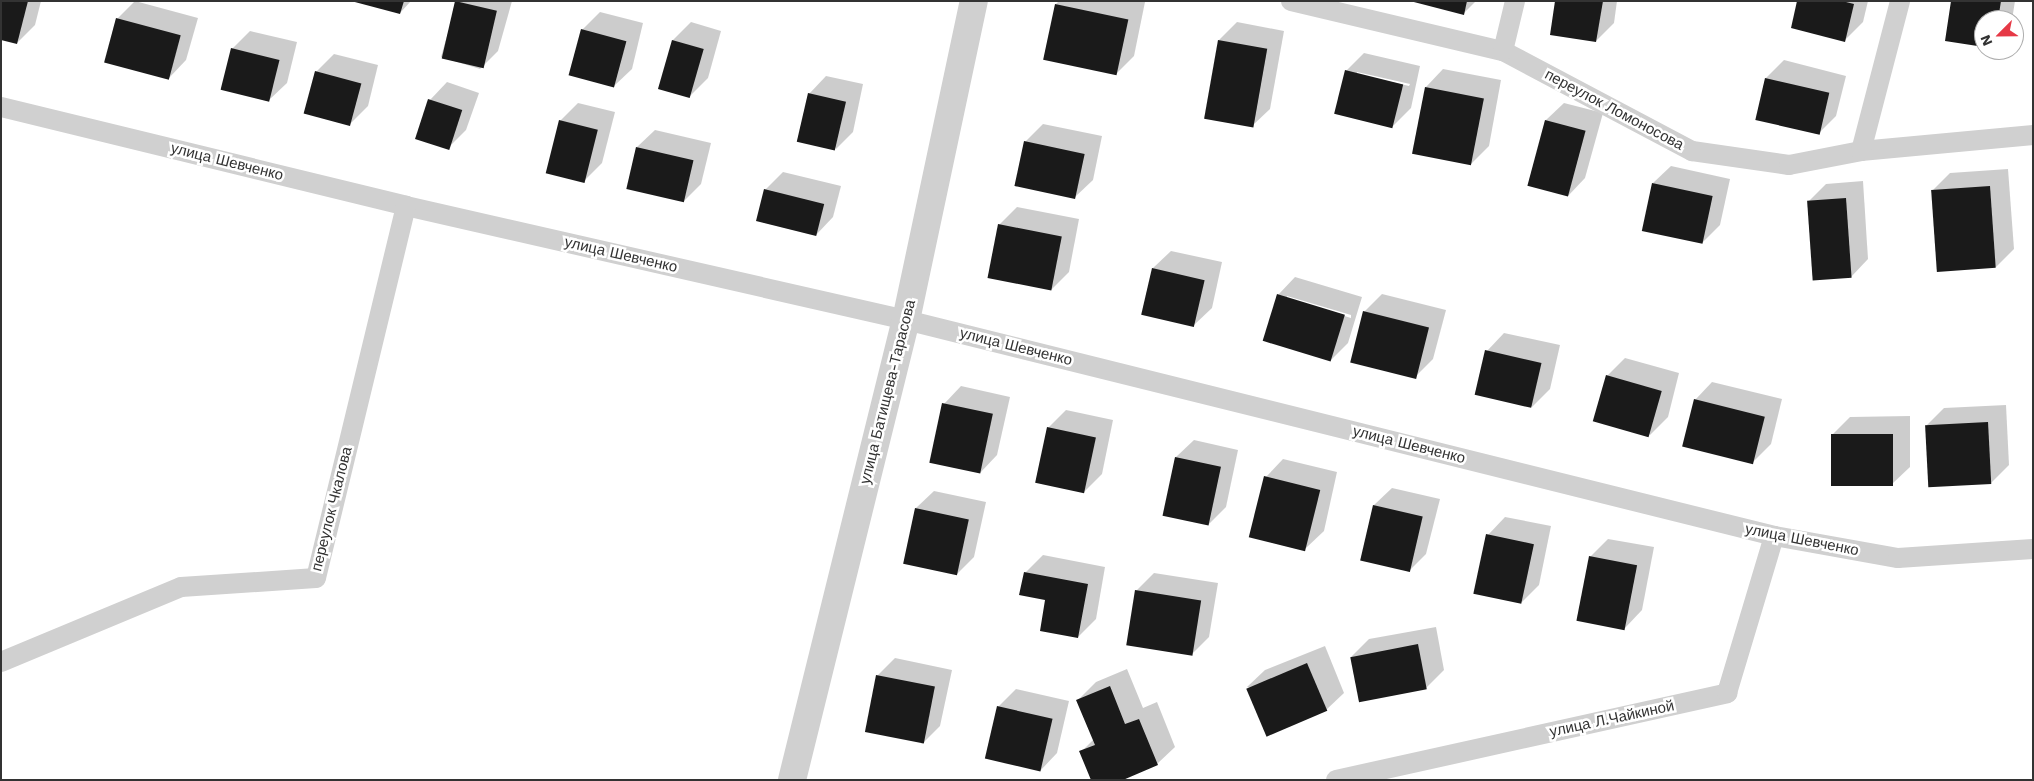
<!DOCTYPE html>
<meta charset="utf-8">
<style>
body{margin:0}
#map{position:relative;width:2034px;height:781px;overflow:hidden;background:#fff;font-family:"Work Sans",sans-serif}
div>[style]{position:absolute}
.shadow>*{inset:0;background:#0003}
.building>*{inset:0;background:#1a1a1a;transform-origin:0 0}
.service>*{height:20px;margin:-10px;padding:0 10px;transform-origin:10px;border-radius:10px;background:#d0d0d0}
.minor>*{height:28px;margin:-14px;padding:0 14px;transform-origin:14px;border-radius:14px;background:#d0d0d0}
span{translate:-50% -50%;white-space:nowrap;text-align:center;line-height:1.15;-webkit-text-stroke:5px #fff;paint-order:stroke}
.street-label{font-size:15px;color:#333}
.frame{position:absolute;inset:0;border:2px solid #333;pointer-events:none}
.north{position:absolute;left:1974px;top:10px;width:50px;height:50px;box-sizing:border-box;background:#fff;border:1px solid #adadad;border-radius:50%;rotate:247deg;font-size:14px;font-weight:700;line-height:20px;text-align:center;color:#333}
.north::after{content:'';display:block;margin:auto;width:18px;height:22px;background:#e63946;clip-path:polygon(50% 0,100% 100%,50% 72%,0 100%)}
</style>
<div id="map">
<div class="shadow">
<div style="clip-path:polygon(1px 1px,41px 1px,35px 25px,17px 43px)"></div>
<div style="clip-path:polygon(135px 1px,198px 18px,186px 60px,169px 78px,117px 19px)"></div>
<div style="clip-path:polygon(353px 1px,411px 1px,400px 13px)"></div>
<div style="clip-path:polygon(457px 1px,512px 1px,498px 51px,480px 69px,441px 57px)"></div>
<div style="clip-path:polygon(1059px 1px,1145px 2px,1134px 56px,1116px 74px,1056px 4px)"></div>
<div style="clip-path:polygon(1412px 1px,1476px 1px,1464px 13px)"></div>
<div style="clip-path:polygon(1556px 1px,1617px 1px,1614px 23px,1596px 41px)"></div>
<div style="clip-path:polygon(1798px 1px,1868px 1px,1863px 22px,1845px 40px)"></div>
<div style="clip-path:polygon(1952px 1px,2015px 1px,2012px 20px,1984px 20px,1984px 46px)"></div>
<div style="clip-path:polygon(600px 12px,643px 23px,632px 69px,614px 86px,582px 30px)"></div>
<div style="clip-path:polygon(691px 22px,721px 31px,708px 78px,690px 96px,660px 88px,673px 40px)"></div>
<div style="clip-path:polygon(1237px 22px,1284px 31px,1270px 109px,1252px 126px,1219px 40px)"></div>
<div style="clip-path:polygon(250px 31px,297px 42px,287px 83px,269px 100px,232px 49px)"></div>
<div style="clip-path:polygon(evenodd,1364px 53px,1420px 66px,1411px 108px,1393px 126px,1346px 71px,1364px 53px,1357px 72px,1410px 84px,1409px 86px,1357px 74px,1357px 72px)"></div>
<div style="clip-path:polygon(334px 54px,378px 65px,368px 106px,350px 124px,316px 72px)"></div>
<div style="clip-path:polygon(1784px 60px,1846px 76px,1836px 116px,1818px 134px,1756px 119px,1766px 78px)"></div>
<div style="clip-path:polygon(1443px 69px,1501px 80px,1489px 146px,1471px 164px,1426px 87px)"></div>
<div style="clip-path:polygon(826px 76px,863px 84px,853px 132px,836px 149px,809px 94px)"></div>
<div style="clip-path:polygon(447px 82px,479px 93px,466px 130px,448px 148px,430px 100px)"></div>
<div style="clip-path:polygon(578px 103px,615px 112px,602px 163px,584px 181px,560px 121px)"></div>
<div style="clip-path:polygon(1564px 103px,1603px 113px,1585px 178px,1568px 196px,1546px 120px)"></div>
<div style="clip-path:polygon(1043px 124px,1102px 136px,1093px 180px,1075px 197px,1025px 142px)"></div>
<div style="clip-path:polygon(655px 130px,711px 143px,701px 184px,683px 202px,637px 147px)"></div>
<div style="clip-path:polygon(1671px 166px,1730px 179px,1720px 225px,1702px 243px,1653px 183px)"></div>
<div style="clip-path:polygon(2008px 169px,2014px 249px,1996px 267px,1938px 271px,1932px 191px,1950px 173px)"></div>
<div style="clip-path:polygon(783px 172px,841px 186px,833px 217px,816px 235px,765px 190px)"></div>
<div style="clip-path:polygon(1863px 181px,1868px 259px,1851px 277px,1808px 202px,1826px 184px)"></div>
<div style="clip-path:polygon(1017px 207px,1079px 219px,1069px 272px,1051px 290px,999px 225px)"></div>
<div style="clip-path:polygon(1171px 251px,1222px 262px,1212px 308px,1194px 325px,1153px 268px)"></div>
<div style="clip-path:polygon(evenodd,1295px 277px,1362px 297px,1348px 343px,1330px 361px,1278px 295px,1295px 277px,1287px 296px,1351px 315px,1351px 318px,1287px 298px,1287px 296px)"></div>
<div style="clip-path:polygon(1382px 294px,1446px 310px,1433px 359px,1415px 377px,1364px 312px)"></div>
<div style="clip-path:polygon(1504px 333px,1560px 345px,1550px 389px,1532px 407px,1487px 351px)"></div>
<div style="clip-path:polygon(1625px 358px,1679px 373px,1668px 417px,1650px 435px,1607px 376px)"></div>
<div style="clip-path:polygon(1712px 382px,1782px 399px,1771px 444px,1753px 462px,1695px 400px)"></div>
<div style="clip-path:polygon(961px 386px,1010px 397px,997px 455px,980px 473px,944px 404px)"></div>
<div style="clip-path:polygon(2006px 405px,2009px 465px,1991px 483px,1926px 426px,1944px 408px)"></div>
<div style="clip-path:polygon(1066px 410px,1113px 420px,1102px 474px,1084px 492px,1048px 428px)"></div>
<div style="clip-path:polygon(1910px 416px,1910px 467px,1892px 484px,1832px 435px,1850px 417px)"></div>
<div style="clip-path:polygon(1194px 440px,1238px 450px,1226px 507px,1208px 525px,1176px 457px)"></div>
<div style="clip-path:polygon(1283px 459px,1337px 472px,1324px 531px,1306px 548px,1266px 477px)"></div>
<div style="clip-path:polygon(1392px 488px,1440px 499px,1426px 554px,1408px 572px,1374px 505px)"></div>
<div style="clip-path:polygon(934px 491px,986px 502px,974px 557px,956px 575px,916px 508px)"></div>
<div style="clip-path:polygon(1505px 517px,1551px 526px,1539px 585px,1522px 602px,1488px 535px)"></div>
<div style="clip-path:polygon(1608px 539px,1654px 547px,1642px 610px,1625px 628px,1590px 557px)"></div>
<div style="clip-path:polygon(1043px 555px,1105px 567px,1096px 619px,1078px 637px,1025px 573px)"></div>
<div style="clip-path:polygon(1154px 573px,1218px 583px,1209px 637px,1191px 655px,1136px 591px)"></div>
<div style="clip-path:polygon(1436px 627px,1444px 670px,1426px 688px,1351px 657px,1369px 639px)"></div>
<div style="clip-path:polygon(1325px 646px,1344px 693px,1326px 710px,1247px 687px,1265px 670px)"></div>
<div style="clip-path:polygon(895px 658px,952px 670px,940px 726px,922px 744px,877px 676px)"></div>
<div style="clip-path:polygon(1127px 669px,1143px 708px,1157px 702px,1175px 747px,1157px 764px,1081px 752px,1094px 739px,1078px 700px,1096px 682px)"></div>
<div style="clip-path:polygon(1016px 689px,1069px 701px,1057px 753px,1040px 771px,998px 707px)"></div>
</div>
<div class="building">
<div style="clip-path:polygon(1px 1px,28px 1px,17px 44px,1px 40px)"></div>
<div style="clip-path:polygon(351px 1px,404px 1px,400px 14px)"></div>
<div style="left:455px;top:1px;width:43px;height:59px;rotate:13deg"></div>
<div style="clip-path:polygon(1410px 1px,1467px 1px,1464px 15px)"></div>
<div style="clip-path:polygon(1555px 1px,1603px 1px,1596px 42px,1550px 35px)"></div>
<div style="clip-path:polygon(1797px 1px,1842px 1px,1854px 4px,1845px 42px,1791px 28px)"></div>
<div style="clip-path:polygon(1951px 1px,2001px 1px,1998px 20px,1984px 20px,1984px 47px,1945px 41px)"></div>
<div style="left:1055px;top:4px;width:75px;height:57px;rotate:12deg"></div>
<div style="left:116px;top:18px;width:67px;height:46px;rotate:15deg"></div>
<div style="left:581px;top:29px;width:47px;height:48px;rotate:15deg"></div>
<div style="left:672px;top:40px;width:33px;height:51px;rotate:16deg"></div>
<div style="left:1218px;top:40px;width:50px;height:80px;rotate:10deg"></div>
<div style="left:231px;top:48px;width:50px;height:43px;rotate:14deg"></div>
<div style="left:1345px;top:70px;width:60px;height:45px;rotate:14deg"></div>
<div style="left:315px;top:71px;width:48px;height:44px;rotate:15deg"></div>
<div style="left:1765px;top:78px;width:66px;height:43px;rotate:13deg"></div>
<div style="left:1425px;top:87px;width:60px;height:68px;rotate:11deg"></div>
<div style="left:808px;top:93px;width:39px;height:50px;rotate:13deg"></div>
<div style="left:428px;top:99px;width:36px;height:42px;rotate:18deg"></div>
<div style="left:559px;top:120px;width:40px;height:55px;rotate:14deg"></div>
<div style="left:1545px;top:120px;width:42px;height:68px;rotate:15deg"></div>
<div style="left:1024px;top:141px;width:62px;height:46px;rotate:12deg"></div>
<div style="left:636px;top:147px;width:59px;height:43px;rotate:13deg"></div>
<div style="left:1652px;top:183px;width:62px;height:49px;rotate:12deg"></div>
<div style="left:1990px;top:186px;width:82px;height:59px;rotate:86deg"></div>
<div style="left:764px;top:189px;width:62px;height:33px;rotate:14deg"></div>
<div style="left:1846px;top:198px;width:80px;height:39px;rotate:86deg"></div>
<div style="left:998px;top:224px;width:65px;height:55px;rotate:11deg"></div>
<div style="left:1152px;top:268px;width:54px;height:48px;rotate:13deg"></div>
<div style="left:1277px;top:294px;width:71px;height:49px;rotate:17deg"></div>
<div style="left:1363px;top:311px;width:68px;height:53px;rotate:14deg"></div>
<div style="left:1485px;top:350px;width:58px;height:46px;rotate:13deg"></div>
<div style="left:1606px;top:375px;width:58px;height:48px;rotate:16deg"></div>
<div style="left:1694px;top:399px;width:73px;height:49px;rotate:14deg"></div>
<div style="left:942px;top:403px;width:52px;height:61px;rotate:12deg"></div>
<div style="left:1988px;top:422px;width:62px;height:63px;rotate:87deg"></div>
<div style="left:1047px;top:427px;width:50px;height:57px;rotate:12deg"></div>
<div style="left:1831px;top:434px;width:62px;height:52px"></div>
<div style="left:1175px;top:457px;width:47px;height:60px;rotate:12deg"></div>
<div style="left:1264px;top:476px;width:58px;height:63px;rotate:14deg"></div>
<div style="left:1373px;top:505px;width:51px;height:57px;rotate:13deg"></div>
<div style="left:915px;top:508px;width:55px;height:57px;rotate:12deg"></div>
<div style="left:1486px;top:534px;width:49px;height:61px;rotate:12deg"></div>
<div style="left:1589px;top:556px;width:49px;height:66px;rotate:11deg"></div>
<div style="clip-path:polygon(1024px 572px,1088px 584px,1078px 638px,1040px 631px,1045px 600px,1019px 595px)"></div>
<div style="left:1135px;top:590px;width:67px;height:56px;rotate:9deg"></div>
<div style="left:1418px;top:644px;width:46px;height:69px;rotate:79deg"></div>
<div style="left:1307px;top:663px;width:52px;height:66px;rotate:67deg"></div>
<div style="left:876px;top:675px;width:60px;height:58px;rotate:11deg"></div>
<div style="clip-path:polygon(1110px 686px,1125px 724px,1139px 719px,1158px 765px,1123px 780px,1091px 780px,1079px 751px,1095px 745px,1076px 700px)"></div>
<div style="left:997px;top:706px;width:57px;height:54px;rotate:13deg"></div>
</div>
<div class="service">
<div style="left:1291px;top:1px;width:218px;rotate:13.3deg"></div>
<div style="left:1503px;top:51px;width:214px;rotate:27.9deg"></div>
<div style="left:1692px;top:151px;width:98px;rotate:8.2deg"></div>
<div style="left:1789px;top:165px;width:73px;rotate:-11deg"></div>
<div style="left:1861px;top:151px;width:173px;rotate:-5.3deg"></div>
<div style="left:1503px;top:51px;width:51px;rotate:-76.5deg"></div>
<div style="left:1px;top:107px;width:417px;rotate:13.7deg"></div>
<div style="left:406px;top:206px;width:513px;rotate:12.84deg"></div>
<div style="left:906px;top:320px;width:894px;rotate:13.97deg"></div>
<div style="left:1774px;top:536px;width:126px;rotate:10.1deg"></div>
<div style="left:1898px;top:558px;width:135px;rotate:-3.8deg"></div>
<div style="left:1861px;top:151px;width:155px;rotate:-75.4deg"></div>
<div style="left:1px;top:662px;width:195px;rotate:-22.6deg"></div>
<div style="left:181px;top:587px;width:135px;rotate:-3.8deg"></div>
<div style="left:316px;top:578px;width:383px;rotate:-76.4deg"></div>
<div style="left:1336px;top:780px;width:401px;rotate:-12.5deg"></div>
<div style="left:1727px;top:693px;width:164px;rotate:-73.3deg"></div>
</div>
<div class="minor">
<div style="left:792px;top:780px;width:474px;rotate:-76.1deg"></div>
<div style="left:906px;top:320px;width:326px;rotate:-78deg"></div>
</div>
<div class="street-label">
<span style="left:1614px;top:110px;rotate:28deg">переулок Ломоносова</span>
<span style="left:227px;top:162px;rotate:14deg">улица Шевченко</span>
<span style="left:621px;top:255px;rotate:13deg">улица Шевченко</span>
<span style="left:1016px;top:347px;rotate:14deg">улица Шевченко</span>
<span style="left:888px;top:392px;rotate:-76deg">улица Батищева-Тарасова</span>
<span style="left:1409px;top:445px;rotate:14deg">улица Шевченко</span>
<span style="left:332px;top:509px;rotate:-76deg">переулок Чкалова</span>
<span style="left:1802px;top:540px;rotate:11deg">улица Шевченко</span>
<span style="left:1612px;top:719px;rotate:-12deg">улица Л.Чайкиной</span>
</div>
<div class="frame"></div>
<div class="north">N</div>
</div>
